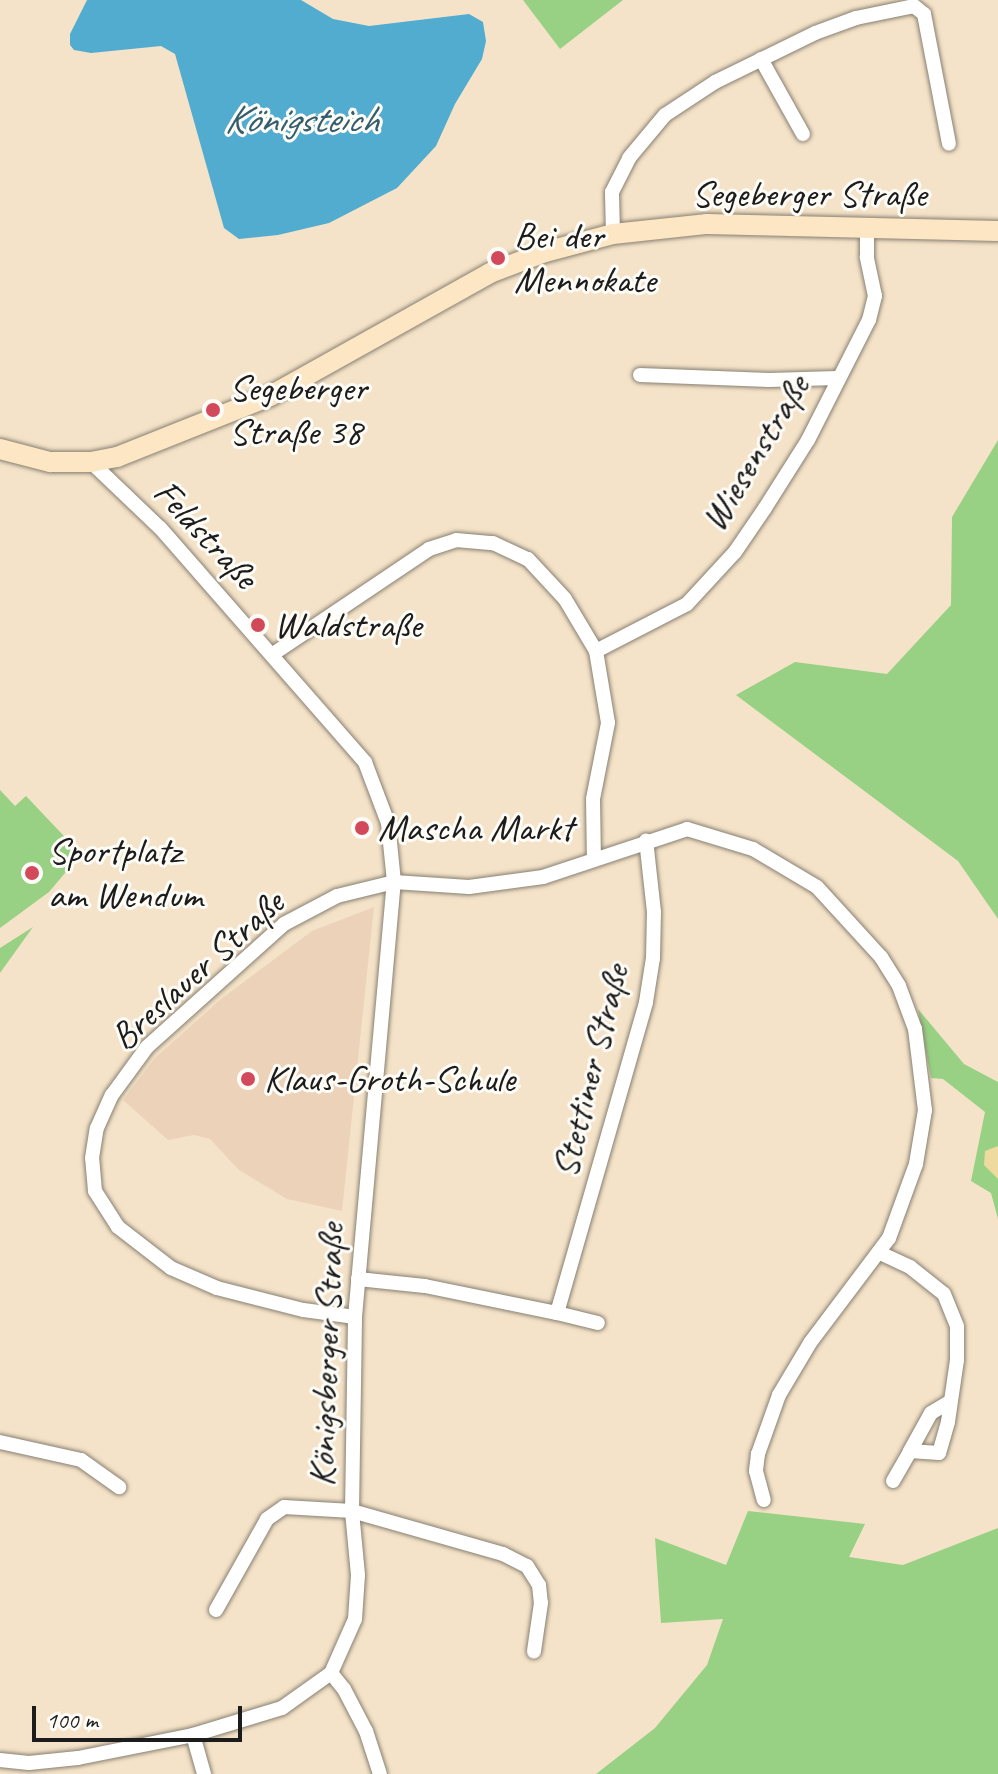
<!DOCTYPE html>
<meta charset="utf-8">
<style>
body{margin:0}
#map{position:relative;width:998px;height:1774px;overflow:hidden;background:#f5e3c9;font-family:Caveat,sans-serif}
div>[style]{position:absolute}
.built>*{inset:0;background:#ebd2b9}
.green>*{inset:0;background:#98d184}
.sand>*{inset:0;background:#eeda9e}
.water>*{inset:0;background:#51accf}
.roads{filter:drop-shadow(0 0 2px #888072) drop-shadow(0 0 2px #888072)}
.street>*{height:14px;margin:-7px;padding:0 7px;transform-origin:7px;border-radius:7px;background:#fff}
.secondary>*{height:20px;margin:-10px;padding:0 10px;transform-origin:10px;border-radius:10px;background:#fce6c4}
.dots>*{width:22px;height:22px;translate:-50% -50%;box-sizing:border-box;border:4px solid #fdfcf7;border-radius:50%}
span{translate:-50% -50%;white-space:nowrap;text-align:center;line-height:1.15;-webkit-text-stroke:6px #fdfcf7;paint-order:stroke}
.street-label{font-size:38px;color:#1c1c1c}
.poi-label{font-size:38px;color:#1c1c1c}
.left{translate:0 -50%;text-align:left}
.water-label{font-size:40px;color:#345d6d;font-style:italic}
.scale{position:absolute;left:32px;top:1706px;width:210px;height:36px;box-sizing:border-box;border:4px solid #1c1c1c;border-top:0;padding-left:10px;font-size:24px;line-height:28px;white-space:nowrap;color:#1c1c1c;-webkit-text-stroke:6px #fdfcf7;paint-order:stroke}
</style>
<div id="map">
<div class="built">
<div style="clip-path:polygon(374px 907px,342px 1211px,287px 1199px,239px 1170px,210px 1139px,194px 1135px,168px 1140px,123px 1100px,155px 1058px,221px 999px,312px 931px)"></div>
</div>
<div class="green">
<div style="clip-path:polygon(523px 0,623px 0,560px 49px)"></div>
<div style="clip-path:polygon(998px 440px,998px 919px,958px 861px,736px 695px,795px 662px,887px 674px,951px 605px,952px 517px)"></div>
<div style="clip-path:polygon(0 790px,15px 806px,26px 796px,81px 854px,49px 892px,0 928px)"></div>
<div style="clip-path:polygon(33px 927px,0 973px,0 948px)"></div>
<div style="clip-path:polygon(918px 1009px,964px 1064px,998px 1082px,998px 1219px,991px 1193px,971px 1181px,985px 1112px,943px 1079px,931px 1078px)"></div>
<div style="clip-path:polygon(748px 1511px,865px 1524px,849px 1557px,903px 1565px,998px 1528px,998px 1774px,596px 1774px,655px 1728px,707px 1665px,723px 1619px,661px 1623px,655px 1538px,726px 1565px)"></div>
</div>
<div class="sand">
<div style="clip-path:polygon(998px 1146px,998px 1179px,984px 1165px,985px 1151px)"></div>
</div>
<div class="water">
<div style="clip-path:polygon(87px 0,301px 0,333px 19px,369px 26px,469px 14px,483px 22px,486px 41px,482px 59px,455px 104px,436px 146px,397px 188px,329px 223px,278px 235px,239px 239px,224px 228px,175px 54px,161px 46px,91px 53px,74px 50px,70px 45px,70px 34px)"></div>
</div>
<div class="roads">
<div class="street">
<div style="left:761px;top:59px;width:86px;rotate:60.8deg"></div>
<div style="left:613px;top:234px;width:42px;rotate:-91.4deg"></div>
<div style="left:612px;top:192px;width:38px;rotate:-63deg"></div>
<div style="left:629px;top:158px;width:56px;rotate:-50.1deg"></div>
<div style="left:665px;top:115px;width:60px;rotate:-33.4deg"></div>
<div style="left:715px;top:82px;width:111px;rotate:-26.1deg"></div>
<div style="left:815px;top:33px;width:44px;rotate:-20.1deg"></div>
<div style="left:856px;top:18px;width:59px;rotate:-11.7deg"></div>
<div style="left:914px;top:6px;width:13px;rotate:39deg"></div>
<div style="left:924px;top:14px;width:132px;rotate:79.1deg"></div>
<div style="left:640px;top:375px;width:129px;rotate:2.2deg"></div>
<div style="left:769px;top:380px;width:68px;rotate:-1.7deg"></div>
<div style="left:596px;top:651px;width:102px;rotate:-27.3deg"></div>
<div style="left:687px;top:604px;width:71px;rotate:-47.3deg"></div>
<div style="left:735px;top:552px;width:53px;rotate:-55.7deg"></div>
<div style="left:765px;top:508px;width:80px;rotate:-57.7deg"></div>
<div style="left:808px;top:440px;width:135px;rotate:-63.1deg"></div>
<div style="left:869px;top:320px;width:25px;rotate:-76deg"></div>
<div style="left:875px;top:296px;width:40px;rotate:-102deg"></div>
<div style="left:867px;top:257px;width:30px;rotate:-90deg"></div>
<div style="left:273px;top:654px;width:188px;rotate:-33.9deg"></div>
<div style="left:429px;top:549px;width:28px;rotate:-18deg"></div>
<div style="left:456px;top:540px;width:37px;rotate:5deg"></div>
<div style="left:493px;top:543px;width:38px;rotate:25deg"></div>
<div style="left:528px;top:559px;width:54px;rotate:47.2deg"></div>
<div style="left:565px;top:599px;width:61px;rotate:59.2deg"></div>
<div style="left:596px;top:651px;width:73px;rotate:80.5deg"></div>
<div style="left:608px;top:723px;width:77px;rotate:101.2deg"></div>
<div style="left:593px;top:799px;width:61px;rotate:89.1deg"></div>
<div style="left:880px;top:1253px;width:33px;rotate:25deg"></div>
<div style="left:910px;top:1267px;width:43px;rotate:38.5deg"></div>
<div style="left:944px;top:1294px;width:35px;rotate:68deg"></div>
<div style="left:957px;top:1327px;width:33px;rotate:90deg"></div>
<div style="left:957px;top:1360px;width:63px;rotate:98.3deg"></div>
<div style="left:948px;top:1422px;width:32px;rotate:106deg"></div>
<div style="left:939px;top:1453px;width:29px;rotate:-176deg"></div>
<div style="left:910px;top:1451px;width:43px;rotate:-61.1deg"></div>
<div style="left:931px;top:1413px;width:21px;rotate:-31deg"></div>
<div style="left:358px;top:1279px;width:67px;rotate:6deg"></div>
<div style="left:425px;top:1286px;width:135px;rotate:11.6deg"></div>
<div style="left:557px;top:1313px;width:323px;rotate:-74deg"></div>
<div style="left:646px;top:1002px;width:45px;rotate:-81deg"></div>
<div style="left:653px;top:958px;width:46px;rotate:-88.8deg"></div>
<div style="left:654px;top:912px;width:72px;rotate:-96.3deg"></div>
<div style="left:557px;top:1313px;width:42px;rotate:13.7deg"></div>
<div style="left:355px;top:1317px;width:52px;rotate:-172.3deg"></div>
<div style="left:303px;top:1310px;width:89px;rotate:-165.7deg"></div>
<div style="left:217px;top:1288px;width:50px;rotate:-156.5deg"></div>
<div style="left:171px;top:1268px;width:67px;rotate:-142.3deg"></div>
<div style="left:118px;top:1227px;width:43px;rotate:-122.6deg"></div>
<div style="left:95px;top:1191px;width:33px;rotate:-95deg"></div>
<div style="left:92px;top:1158px;width:30px;rotate:-81deg"></div>
<div style="left:97px;top:1128px;width:36px;rotate:-66deg"></div>
<div style="left:112px;top:1095px;width:59px;rotate:-53.9deg"></div>
<div style="left:147px;top:1047px;width:184px;rotate:-41.9deg"></div>
<div style="left:284px;top:924px;width:60px;rotate:-27.8deg"></div>
<div style="left:337px;top:896px;width:59px;rotate:-13.8deg"></div>
<div style="left:394px;top:882px;width:75px;rotate:3.8deg"></div>
<div style="left:469px;top:887px;width:75px;rotate:-7.7deg"></div>
<div style="left:543px;top:877px;width:152px;rotate:-18.4deg"></div>
<div style="left:687px;top:829px;width:69px;rotate:16.9deg"></div>
<div style="left:753px;top:849px;width:74px;rotate:30.7deg"></div>
<div style="left:817px;top:887px;width:95px;rotate:47.6deg"></div>
<div style="left:881px;top:957px;width:34px;rotate:58deg"></div>
<div style="left:899px;top:986px;width:46px;rotate:69.6deg"></div>
<div style="left:915px;top:1029px;width:82px;rotate:83deg"></div>
<div style="left:925px;top:1110px;width:55px;rotate:99.5deg"></div>
<div style="left:916px;top:1164px;width:79px;rotate:110deg"></div>
<div style="left:889px;top:1238px;width:131px;rotate:127deg"></div>
<div style="left:810px;top:1343px;width:61px;rotate:120.8deg"></div>
<div style="left:779px;top:1395px;width:63px;rotate:109.6deg"></div>
<div style="left:758px;top:1454px;width:17px;rotate:97deg"></div>
<div style="left:756px;top:1471px;width:30px;rotate:75deg"></div>
<div style="left:0;top:1442px;width:83px;rotate:12.5deg"></div>
<div style="left:81px;top:1460px;width:47px;rotate:35.4deg"></div>
<div style="left:893px;top:1481px;width:34px;rotate:-60deg"></div>
<div style="left:216px;top:1610px;width:104px;rotate:-60.7deg"></div>
<div style="left:267px;top:1519px;width:21px;rotate:-35deg"></div>
<div style="left:284px;top:1507px;width:68px;rotate:3.4deg"></div>
<div style="left:352px;top:1511px;width:157px;rotate:15.9deg"></div>
<div style="left:503px;top:1554px;width:27px;rotate:27deg"></div>
<div style="left:527px;top:1566px;width:22px;rotate:58deg"></div>
<div style="left:539px;top:1585px;width:18px;rotate:84deg"></div>
<div style="left:541px;top:1603px;width:49px;rotate:98.3deg"></div>
<div style="left:331px;top:1673px;width:21px;rotate:51deg"></div>
<div style="left:344px;top:1689px;width:47px;rotate:62.4deg"></div>
<div style="left:366px;top:1731px;width:45px;rotate:72deg"></div>
<div style="left:193px;top:1735px;width:41px;rotate:74.2deg"></div>
<div style="left:0;top:1760px;width:29px;rotate:6deg"></div>
<div style="left:29px;top:1763px;width:49px;rotate:-5.8deg"></div>
<div style="left:78px;top:1758px;width:117px;rotate:-11.3deg"></div>
<div style="left:193px;top:1735px;width:93px;rotate:-16.9deg"></div>
<div style="left:282px;top:1708px;width:60px;rotate:-35.5deg"></div>
<div style="left:331px;top:1673px;width:59px;rotate:-66deg"></div>
<div style="left:355px;top:1619px;width:44px;rotate:-86.1deg"></div>
<div style="left:358px;top:1575px;width:64px;rotate:-95.4deg"></div>
<div style="left:352px;top:1511px;width:194px;rotate:-89.1deg"></div>
<div style="left:355px;top:1317px;width:437px;rotate:-84.9deg"></div>
<div style="left:394px;top:882px;width:59px;rotate:-95.8deg"></div>
<div style="left:388px;top:823px;width:65px;rotate:-110.7deg"></div>
<div style="left:365px;top:762px;width:311px;rotate:-131.2deg"></div>
<div style="left:160px;top:528px;width:95px;rotate:-136.3deg"></div>
</div>
<div class="secondary">
<div style="left:0;top:449px;width:52px;rotate:14.6deg"></div>
<div style="left:50px;top:462px;width:41px"></div>
<div style="left:91px;top:462px;width:26px;rotate:-11deg"></div>
<div style="left:117px;top:457px;width:165px;rotate:-21.7deg"></div>
<div style="left:270px;top:396px;width:252px;rotate:-29.2deg"></div>
<div style="left:490px;top:273px;width:59px;rotate:-20.9deg"></div>
<div style="left:545px;top:252px;width:70px;rotate:-14.8deg"></div>
<div style="left:613px;top:234px;width:95px;rotate:-6.1deg"></div>
<div style="left:707px;top:224px;width:291px;rotate:1.4deg"></div>
</div>
</div>
<div class="dots">
<div style="left:498px;top:258px;background:#d1495b"></div>
<div style="left:213px;top:410px;background:#d1495b"></div>
<div style="left:258px;top:625px;background:#d1495b"></div>
<div style="left:362px;top:828px;background:#d1495b"></div>
<div style="left:32px;top:873px;background:#d1495b"></div>
<div style="left:248px;top:1079px;background:#d1495b"></div>
</div>
<div class="street-label">
<span style="left:809px;top:194px">Segeberger Straße</span>
<span style="left:755px;top:453px;rotate:-59deg">Wiesenstraße</span>
<span style="left:206px;top:534px;rotate:47deg">Feldstraße</span>
<span style="left:197px;top:970px;rotate:-42deg">Breslauer Straße</span>
<span style="left:590px;top:1071px;rotate:-76deg">Stettiner Straße</span>
<span style="left:326px;top:1355px;rotate:-88deg">Königsberger Straße</span>
</div>
<div class="poi-label">
<span class="left" style="left:514px;top:258px">Bei der<br>Mennokate</span>
<span class="left" style="left:229px;top:410px">Segeberger<br>Straße 38</span>
<span class="left" style="left:274px;top:625px">Waldstraße</span>
<span class="left" style="left:378px;top:828px">Mascha Markt</span>
<span class="left" style="left:48px;top:873px">Sportplatz<br>am Wendum</span>
<span class="left" style="left:264px;top:1079px">Klaus-Groth-Schule</span>
</div>
<div class="water-label">
<span style="left:301px;top:119px">Königsteich</span>
</div>
<div class="scale">100 m</div>
</div>
